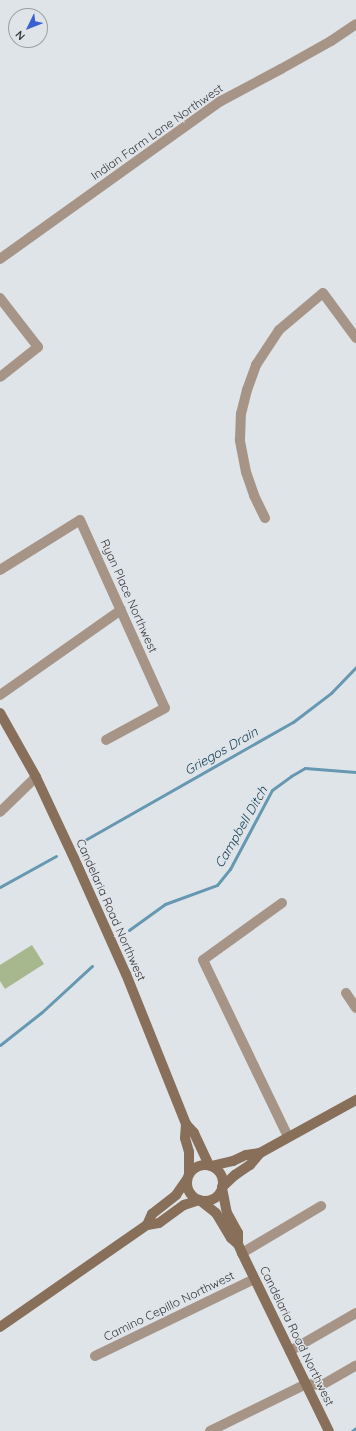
<!DOCTYPE html>
<style>
body{margin:0}
#map{position:relative;width:356px;height:1431px;overflow:hidden;background:#dfe4e9;font-family:Quicksand,sans-serif}
div>[style]{position:absolute}
.green>*{inset:0;background:#a8b88e}
.stream>*{height:3px;margin:-1.5px;padding:0 1.5px;transform-origin:1.5px;border-radius:1.5px;background:#6698b2}
.street>*{height:10px;margin:-5px;padding:0 5px;transform-origin:5px;border-radius:5px;background:#a69586}
.secondary>*{height:10px;margin:-5px;padding:0 5px;transform-origin:5px;border-radius:5px;background:#886f59}
.secondary>.ring{margin:-5px;padding:0;box-sizing:content-box;background:none;border:10px solid #886f59;border-radius:50%}
span{translate:-50% -50%;white-space:nowrap;text-align:center;line-height:1.15;-webkit-text-stroke:3px #dfe4e9;paint-order:stroke}
.street-label{font-size:12px;color:#353739}
.water-label{font-size:13px;color:#164054;font-style:italic}
.north{position:absolute;left:8px;top:8px;width:40px;height:40px;box-sizing:border-box;background:#dfe4e9;border:1px solid #9b9fa3;border-radius:50%;rotate:227deg;font-size:11px;font-weight:700;line-height:16px;text-align:center;color:#353739}
.north::after{content:'';display:block;margin:auto;width:14px;height:18px;background:#3a60d1;clip-path:polygon(50% 0,100% 100%,50% 72%,0 100%)}
</style>
<div id="map">
<div class="green">
<div style="clip-path:polygon(32px 945px,44px 964px,5px 989px,0 981px,0 965px)"></div>
</div>
<div class="stream">
<div style="left:85px;top:840px;width:239px;rotate:-29.6deg"></div>
<div style="left:293px;top:722px;width:48px;rotate:-37.3deg"></div>
<div style="left:331px;top:693px;width:36px;rotate:-46deg"></div>
<div style="left:0;top:887px;width:64px;rotate:-29deg"></div>
<div style="left:129px;top:930px;width:44px;rotate:-35.8deg"></div>
<div style="left:165px;top:904px;width:55px;rotate:-20.1deg"></div>
<div style="left:217px;top:885px;width:21px;rotate:-51deg"></div>
<div style="left:230px;top:869px;width:89px;rotate:-62deg"></div>
<div style="left:272px;top:790px;width:24px;rotate:-36deg"></div>
<div style="left:291px;top:776px;width:16px;rotate:-30deg"></div>
<div style="left:305px;top:768px;width:51px;rotate:4.5deg"></div>
<div style="left:0;top:1045px;width:53px;rotate:-38.2deg"></div>
<div style="left:42px;top:1012px;width:68px;rotate:-42.6deg"></div>
<div style="left:352px;top:1431px;width:5px;rotate:-37deg"></div>
</div>
<div class="street">
<div style="left:0;top:259px;width:272px;rotate:-35.6deg"></div>
<div style="left:221px;top:101px;width:68px;rotate:-28.1deg"></div>
<div style="left:281px;top:69px;width:57px;rotate:-29.2deg"></div>
<div style="left:331px;top:41px;width:30px;rotate:-34deg"></div>
<div style="left:0;top:298px;width:62px;rotate:52.2deg"></div>
<div style="left:38px;top:347px;width:48px;rotate:141.7deg"></div>
<div style="left:265px;top:518px;width:25px;rotate:-116deg"></div>
<div style="left:254px;top:495px;width:24px;rotate:-109deg"></div>
<div style="left:246px;top:472px;width:33px;rotate:-101deg"></div>
<div style="left:240px;top:440px;width:26px;rotate:-88deg"></div>
<div style="left:241px;top:414px;width:25px;rotate:-76deg"></div>
<div style="left:247px;top:390px;width:27px;rotate:-70deg"></div>
<div style="left:256px;top:365px;width:42px;rotate:-56.7deg"></div>
<div style="left:279px;top:330px;width:57px;rotate:-40.1deg"></div>
<div style="left:323px;top:293px;width:56px;rotate:53.7deg"></div>
<div style="left:0;top:570px;width:94px;rotate:-32deg"></div>
<div style="left:80px;top:520px;width:206px;rotate:65.7deg"></div>
<div style="left:165px;top:708px;width:67px;rotate:151.5deg"></div>
<div style="left:0;top:695px;width:148px;rotate:-35.1deg"></div>
<div style="left:0;top:812px;width:50px;rotate:-44.2deg"></div>
<div style="left:282px;top:903px;width:97px;rotate:144.2deg"></div>
<div style="left:203px;top:960px;width:196px;rotate:64.3deg"></div>
<div style="left:346px;top:993px;width:18px;rotate:56deg"></div>
<div style="left:242px;top:1253px;width:92px;rotate:-30.7deg"></div>
<div style="left:290px;top:1351px;width:76px;rotate:-29.9deg"></div>
<div style="left:95px;top:1356px;width:177px;rotate:-25.8deg"></div>
<div style="left:210px;top:1431px;width:107px;rotate:-26.1deg"></div>
<div style="left:306px;top:1384px;width:16px;rotate:4deg"></div>
<div style="left:322px;top:1385px;width:39px;rotate:-30deg"></div>
</div>
<div class="secondary">
<div style="left:0;top:713px;width:73px;rotate:60.6deg"></div>
<div style="left:36px;top:777px;width:89px;rotate:64.9deg"></div>
<div style="left:74px;top:858px;width:127px;rotate:65.9deg"></div>
<div style="left:126px;top:974px;width:162px;rotate:68.2deg"></div>
<div style="left:186px;top:1124px;width:12px;rotate:48deg"></div>
<div style="left:194px;top:1133px;width:35px;rotate:65deg"></div>
<div style="left:186px;top:1124px;width:14px;rotate:94deg"></div>
<div style="left:185px;top:1138px;width:15px;rotate:74deg"></div>
<div style="left:189px;top:1152px;width:22px;rotate:90deg"></div>
<div class="ring" style="left:187px;top:1165px;width:26px;height:26px"></div>
<div style="left:211px;top:1166px;width:23px;rotate:-13deg"></div>
<div style="left:233px;top:1161px;width:14px;rotate:-25deg"></div>
<div style="left:246px;top:1155px;width:14px;rotate:-8deg"></div>
<div style="left:222px;top:1187px;width:18px;rotate:-43deg"></div>
<div style="left:235px;top:1175px;width:18px;rotate:-34deg"></div>
<div style="left:250px;top:1165px;width:16px;rotate:-50deg"></div>
<div style="left:260px;top:1153px;width:110px;rotate:-28.9deg"></div>
<div style="left:222px;top:1188px;width:25px;rotate:79deg"></div>
<div style="left:227px;top:1213px;width:23px;rotate:61deg"></div>
<div style="left:238px;top:1233px;width:11px;rotate:90deg"></div>
<div style="left:238px;top:1244px;width:10px;rotate:66deg"></div>
<div style="left:242px;top:1253px;width:198px;rotate:64deg"></div>
<div style="left:201px;top:1201px;width:19px;rotate:39deg"></div>
<div style="left:216px;top:1213px;width:29px;rotate:59deg"></div>
<div style="left:231px;top:1238px;width:9px;rotate:41deg"></div>
<div style="left:147px;top:1225px;width:12px;rotate:-66deg"></div>
<div style="left:152px;top:1214px;width:31px;rotate:-38deg"></div>
<div style="left:176px;top:1195px;width:19px;rotate:-55deg"></div>
<div style="left:0;top:1327px;width:179px;rotate:-34.8deg"></div>
<div style="left:147px;top:1225px;width:12px;rotate:-9deg"></div>
<div style="left:159px;top:1223px;width:31px;rotate:-36deg"></div>
<div style="left:184px;top:1205px;width:16px;rotate:-18deg"></div>
</div>
<div class="street-label">
<span style="left:157px;top:132px;rotate:-35deg">Indian Farm Lane Northwest</span>
<span style="left:129px;top:596px;rotate:66deg">Ryan Place Northwest</span>
<span style="left:111px;top:910px;rotate:66deg">Candelaria Road Northwest</span>
<span style="left:169px;top:1306px;rotate:-26deg">Camino Cepillo Northwest</span>
<span style="left:297px;top:1336px;rotate:64deg">Candelaria Road Northwest</span>
</div>
<div class="water-label">
<span style="left:221px;top:751px;rotate:-30deg">Griegos Drain</span>
<span style="left:241px;top:827px;rotate:-60deg">Campbell Ditch</span>
</div>
<div class="north">N</div>
</div>
